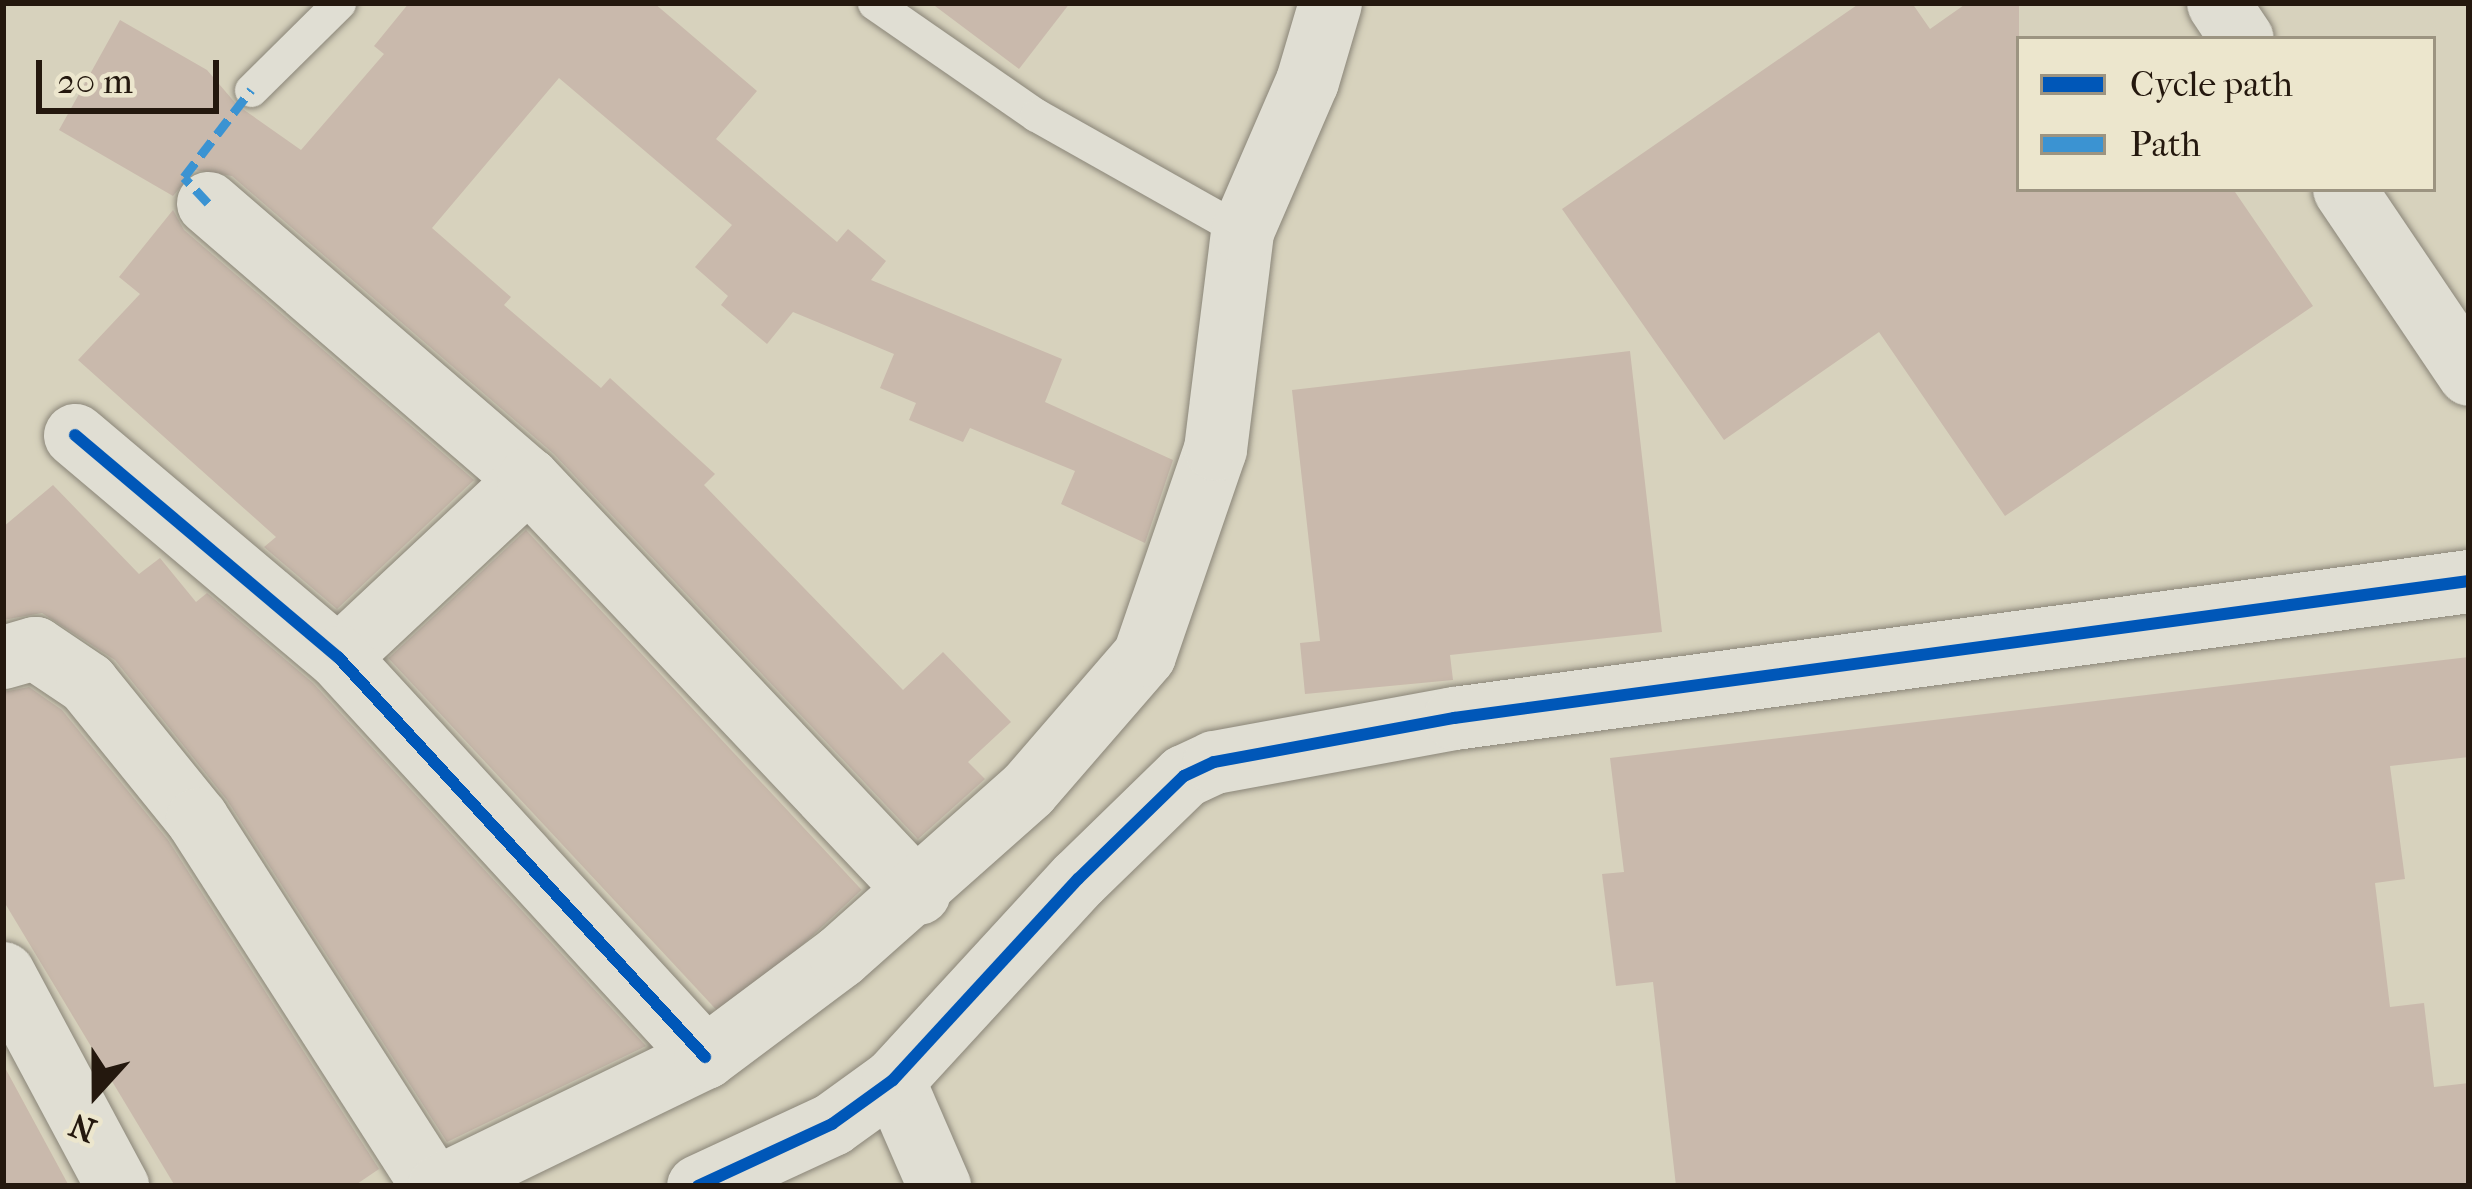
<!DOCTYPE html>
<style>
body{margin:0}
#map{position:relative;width:2472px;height:1189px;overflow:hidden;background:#d7d2bd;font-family:"IM FELL French Canon",serif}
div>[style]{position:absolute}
.building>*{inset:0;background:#c9b9ac;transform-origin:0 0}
.roads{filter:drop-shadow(0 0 3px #8a8578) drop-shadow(0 0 3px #8a8578)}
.lane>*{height:33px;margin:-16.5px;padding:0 16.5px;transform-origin:16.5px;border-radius:16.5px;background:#e0ded3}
.street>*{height:63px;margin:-31.5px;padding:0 31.5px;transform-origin:31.5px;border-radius:31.5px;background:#e0ded3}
.quiet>*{height:9px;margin-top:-4.5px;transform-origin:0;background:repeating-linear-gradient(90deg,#3b93d2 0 18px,transparent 0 27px)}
.cycleway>*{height:12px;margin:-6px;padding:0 6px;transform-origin:6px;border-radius:6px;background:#0057b8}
span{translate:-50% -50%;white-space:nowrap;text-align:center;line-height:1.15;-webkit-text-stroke:9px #ece6cd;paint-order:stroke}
.frame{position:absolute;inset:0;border:6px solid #24180e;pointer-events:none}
.legend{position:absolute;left:2016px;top:36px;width:420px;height:156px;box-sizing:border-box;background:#ece6cd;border:3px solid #9c9481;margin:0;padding:15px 21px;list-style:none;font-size:36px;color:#24180e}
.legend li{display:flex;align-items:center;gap:24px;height:60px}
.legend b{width:60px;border:3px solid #9c9481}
.north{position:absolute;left:36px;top:1033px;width:120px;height:120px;-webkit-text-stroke:9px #ece6cd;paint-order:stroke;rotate:201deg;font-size:33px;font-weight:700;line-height:48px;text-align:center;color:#24180e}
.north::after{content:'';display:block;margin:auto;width:42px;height:54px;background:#24180e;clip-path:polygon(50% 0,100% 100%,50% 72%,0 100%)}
.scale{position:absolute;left:36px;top:60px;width:183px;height:54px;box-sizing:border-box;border:6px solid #24180e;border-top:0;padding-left:15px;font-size:36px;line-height:42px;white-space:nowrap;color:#24180e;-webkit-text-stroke:9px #ece6cd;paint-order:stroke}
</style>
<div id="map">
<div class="building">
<div style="clip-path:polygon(409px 3px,654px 3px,757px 91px,716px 139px,837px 242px,848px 229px,886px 261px,871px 280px,1062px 359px,1045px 402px,1173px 460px,1145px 543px,1061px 504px,1075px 471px,970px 428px,963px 442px,909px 420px,916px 403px,880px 388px,894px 354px,793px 312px,767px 344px,721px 305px,728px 296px,695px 267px,732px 225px,559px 78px,432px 228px,511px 297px,504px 305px,601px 388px,610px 378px,715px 474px,704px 485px,903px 690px,943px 652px,1011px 722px,968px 762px,985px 779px,918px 839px,554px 454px,232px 176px,195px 170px,173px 196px,59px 130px,120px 20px,207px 70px,237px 105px,301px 150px,384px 54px,374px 46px)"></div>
<div style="clip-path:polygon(931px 3px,1070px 3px,1019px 69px)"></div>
<div style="clip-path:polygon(1860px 3px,1912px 3px,1930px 29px,1967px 3px,2019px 3px,2019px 189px,2233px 189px,2313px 306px,2005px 516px,1879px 332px,1724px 440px,1562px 209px)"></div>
<div style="clip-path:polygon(173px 210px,184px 230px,474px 480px,337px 609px,264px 547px,276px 537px,78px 360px,140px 294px,119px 277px)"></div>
<div style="clip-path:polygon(1630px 351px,1662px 632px,1450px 655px,1453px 680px,1305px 694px,1300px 643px,1320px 641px,1292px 390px)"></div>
<div style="clip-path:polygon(53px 485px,139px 574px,160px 558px,196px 602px,207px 593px,313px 683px,646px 1046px,447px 1142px,227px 800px,115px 660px,42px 613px,3px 620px,3px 527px)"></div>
<div style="left:526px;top:530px;width:492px;height:188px;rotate:47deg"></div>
<div style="clip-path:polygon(2469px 657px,2469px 757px,2390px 766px,2405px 879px,2375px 883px,2390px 1007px,2424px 1003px,2434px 1087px,2469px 1083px,2469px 1186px,1676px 1186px,1653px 982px,1616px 986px,1602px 874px,1624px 872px,1610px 758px)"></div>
<div style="clip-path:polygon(29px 687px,62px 710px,168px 840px,379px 1169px,354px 1186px,175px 1186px,3px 900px,3px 692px)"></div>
<div style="clip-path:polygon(3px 1064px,69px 1186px,3px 1186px)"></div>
</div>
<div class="roads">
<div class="lane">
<div style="left:874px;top:3px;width:197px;rotate:34.7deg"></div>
<div style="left:1036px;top:115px;width:236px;rotate:29.4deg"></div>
<div style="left:251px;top:90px;width:124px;rotate:-44.7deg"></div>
</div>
<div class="street">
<div style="left:2218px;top:3px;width:43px;rotate:56.3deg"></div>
<div style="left:2344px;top:189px;width:223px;rotate:56deg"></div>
<div style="left:208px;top:203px;width:423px;rotate:40.8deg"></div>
<div style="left:528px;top:479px;width:260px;rotate:136.9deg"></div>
<div style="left:75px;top:435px;width:344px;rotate:40.2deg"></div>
<div style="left:338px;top:657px;width:543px;rotate:47.46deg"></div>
<div style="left:528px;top:479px;width:569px;rotate:46.64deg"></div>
<div style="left:3px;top:657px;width:33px;rotate:-16deg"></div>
<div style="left:35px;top:648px;width:63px;rotate:33.9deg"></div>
<div style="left:87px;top:683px;width:175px;rotate:51deg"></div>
<div style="left:197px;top:819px;width:436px;rotate:57.3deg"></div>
<div style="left:3px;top:973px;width:242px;rotate:61.8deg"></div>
<div style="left:893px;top:1080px;width:116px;rotate:66.5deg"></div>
<div style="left:439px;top:1186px;width:296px;rotate:-25.9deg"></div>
<div style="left:705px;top:1057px;width:169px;rotate:-36.8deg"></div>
<div style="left:840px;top:956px;width:251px;rotate:-41.6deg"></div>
<div style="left:1028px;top:789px;width:177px;rotate:-49.1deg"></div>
<div style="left:1144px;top:655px;width:218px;rotate:-71deg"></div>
<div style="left:1215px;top:449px;width:220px;rotate:-82.9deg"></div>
<div style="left:1242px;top:231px;width:163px;rotate:-66.6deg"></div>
<div style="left:1307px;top:81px;width:81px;rotate:-73.6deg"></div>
<div style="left:698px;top:1186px;width:148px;rotate:-24.8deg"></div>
<div style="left:832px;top:1124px;width:75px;rotate:-35.8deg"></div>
<div style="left:893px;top:1080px;width:273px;rotate:-47.4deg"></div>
<div style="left:1078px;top:879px;width:148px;rotate:-44.2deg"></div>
<div style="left:1184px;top:776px;width:33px;rotate:-25deg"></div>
<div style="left:1214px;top:762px;width:244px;rotate:-10.4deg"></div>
<div style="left:1454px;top:718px;width:1024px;rotate:-7.69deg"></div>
</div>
</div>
<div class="quiet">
<div style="left:208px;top:203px;width:35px;rotate:-133deg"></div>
<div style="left:184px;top:177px;width:110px;rotate:-52.4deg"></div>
</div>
<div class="cycleway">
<div style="left:75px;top:435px;width:344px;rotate:40.2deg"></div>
<div style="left:338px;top:657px;width:543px;rotate:47.46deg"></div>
<div style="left:698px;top:1186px;width:148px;rotate:-24.8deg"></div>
<div style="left:832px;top:1124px;width:75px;rotate:-35.8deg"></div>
<div style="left:893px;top:1080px;width:273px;rotate:-47.4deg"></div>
<div style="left:1078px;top:879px;width:148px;rotate:-44.2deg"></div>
<div style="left:1184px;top:776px;width:33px;rotate:-25deg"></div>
<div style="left:1214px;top:762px;width:244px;rotate:-10.4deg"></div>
<div style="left:1454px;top:718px;width:1024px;rotate:-7.69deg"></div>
</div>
<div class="frame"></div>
<ul class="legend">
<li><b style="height:15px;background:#0057b8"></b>Cycle path</li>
<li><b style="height:15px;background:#3b93d2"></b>Path</li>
</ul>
<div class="north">N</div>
<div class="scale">20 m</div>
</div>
